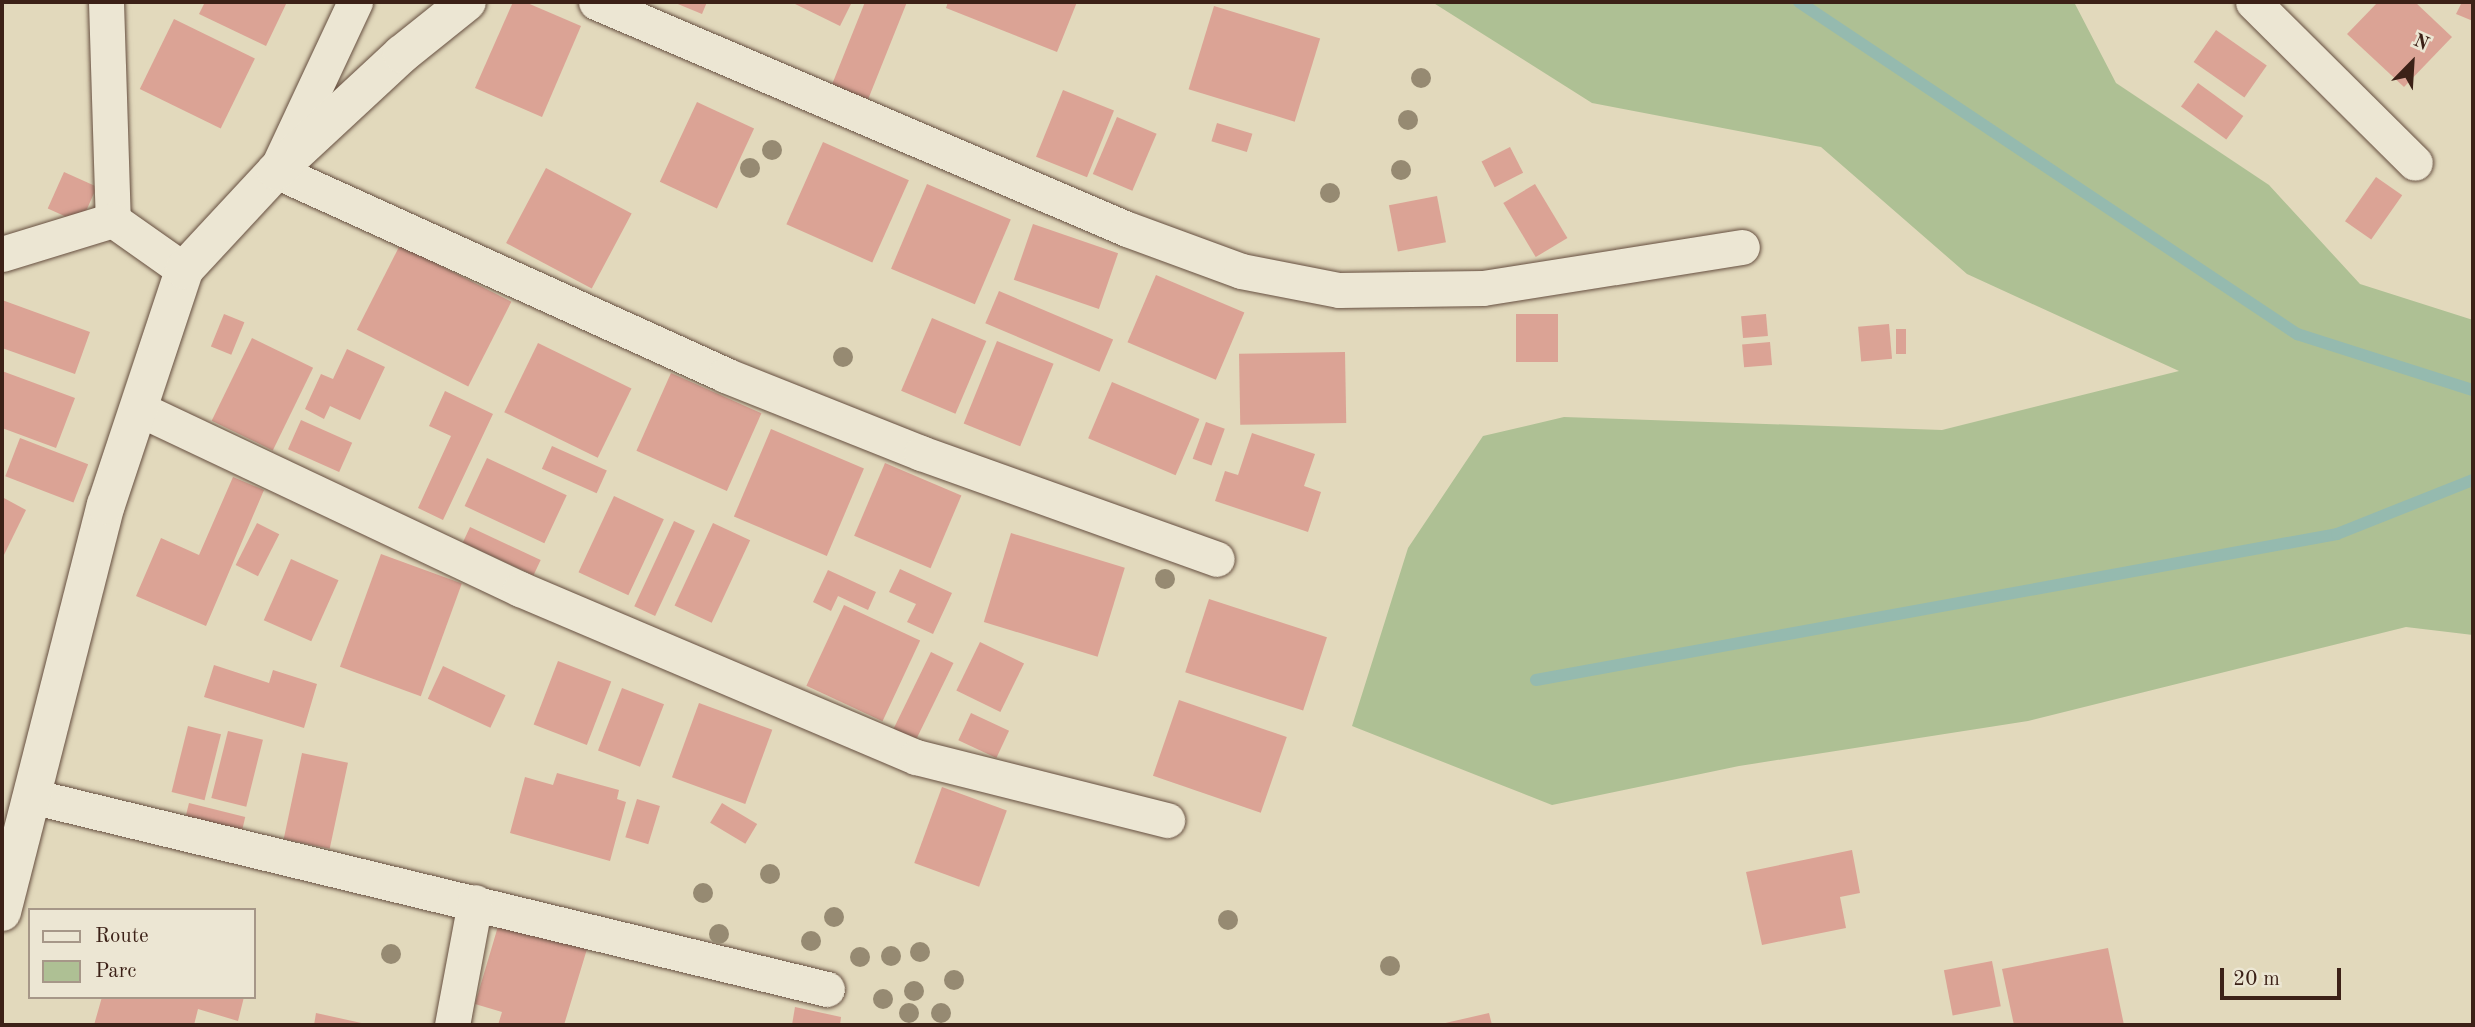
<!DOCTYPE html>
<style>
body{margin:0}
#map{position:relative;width:2475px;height:1027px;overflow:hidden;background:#e2d9bc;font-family:"Old Standard TT",serif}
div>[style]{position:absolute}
.green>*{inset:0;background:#aec094}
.stream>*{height:12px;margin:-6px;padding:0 6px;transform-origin:6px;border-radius:6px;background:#95baaf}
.building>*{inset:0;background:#dba395;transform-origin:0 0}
.roads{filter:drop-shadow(0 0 2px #664f40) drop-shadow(0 0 2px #664f40)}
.minor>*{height:35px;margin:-17.5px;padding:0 17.5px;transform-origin:17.5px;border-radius:17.5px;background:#ece6d3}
.tertiary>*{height:38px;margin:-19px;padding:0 19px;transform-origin:19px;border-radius:19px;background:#ece6d3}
.trees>*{width:20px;height:20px;margin:-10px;border-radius:50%;background:#968a72}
span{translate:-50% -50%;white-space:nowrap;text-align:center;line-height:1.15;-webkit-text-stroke:5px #ece6d3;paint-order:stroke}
.frame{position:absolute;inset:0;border:4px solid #3c2117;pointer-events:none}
.legend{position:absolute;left:28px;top:908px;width:228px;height:91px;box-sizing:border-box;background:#ece6d3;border:2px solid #a69788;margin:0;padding:9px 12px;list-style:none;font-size:21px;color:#3c2117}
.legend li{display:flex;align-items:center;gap:14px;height:35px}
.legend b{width:35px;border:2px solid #a69788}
.north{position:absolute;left:2377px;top:28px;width:70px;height:70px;-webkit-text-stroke:5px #ece6d3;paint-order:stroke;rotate:24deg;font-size:19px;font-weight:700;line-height:28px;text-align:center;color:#3c2117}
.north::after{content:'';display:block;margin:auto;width:24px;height:32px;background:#3c2117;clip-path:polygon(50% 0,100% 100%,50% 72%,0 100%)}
.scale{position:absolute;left:2220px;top:968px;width:121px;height:32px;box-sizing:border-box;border:4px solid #3c2117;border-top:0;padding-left:9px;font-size:21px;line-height:24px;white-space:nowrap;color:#3c2117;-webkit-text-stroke:5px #ece6d3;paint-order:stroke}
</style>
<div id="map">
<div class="green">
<div style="clip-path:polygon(1432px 2px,2074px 2px,2116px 83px,2269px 185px,2360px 284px,2473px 320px,2473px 635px,2406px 627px,2028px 721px,1739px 766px,1552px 805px,1352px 726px,1408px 548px,1483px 436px,1564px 417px,1942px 430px,2179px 371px,1967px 274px,1821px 147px,1592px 103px)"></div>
</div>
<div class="stream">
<div style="left:1799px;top:2px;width:599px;rotate:33.69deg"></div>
<div style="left:2297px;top:334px;width:185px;rotate:17.7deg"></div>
<div style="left:1536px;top:680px;width:814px;rotate:-10.33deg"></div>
<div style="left:2337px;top:534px;width:146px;rotate:-21.7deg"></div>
</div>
<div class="building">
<div style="clip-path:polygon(205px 2px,287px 2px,266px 46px,199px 14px)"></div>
<div style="clip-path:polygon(513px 2px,525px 2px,581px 26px,542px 117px,475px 88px)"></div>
<div style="clip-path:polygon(673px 2px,707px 2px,702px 14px)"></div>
<div style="clip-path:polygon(791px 2px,852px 2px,840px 26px)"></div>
<div style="clip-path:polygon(865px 2px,907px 2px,867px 102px,831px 87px)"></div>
<div style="clip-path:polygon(948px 2px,1077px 2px,1057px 52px,946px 8px)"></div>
<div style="clip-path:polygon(2378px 2px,2415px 2px,2452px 37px,2404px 87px,2347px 34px)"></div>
<div style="clip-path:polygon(2462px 2px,2473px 2px,2473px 21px,2456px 14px)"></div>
<div style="left:1214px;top:6px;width:111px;height:87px;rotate:17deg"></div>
<div style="left:174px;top:19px;width:90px;height:78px;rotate:26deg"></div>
<div style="left:2216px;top:30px;width:62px;height:39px;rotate:35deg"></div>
<div style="left:2198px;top:83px;width:56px;height:29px;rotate:36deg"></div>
<div style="left:1063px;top:90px;width:55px;height:72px;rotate:22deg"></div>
<div style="left:697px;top:102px;width:63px;height:88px;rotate:25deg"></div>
<div style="left:1117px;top:117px;width:43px;height:62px;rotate:23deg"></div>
<div style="left:1217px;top:123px;width:37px;height:19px;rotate:17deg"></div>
<div style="left:823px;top:142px;width:94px;height:90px;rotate:24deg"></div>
<div style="left:1510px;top:147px;width:29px;height:32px;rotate:63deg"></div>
<div style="left:546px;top:168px;width:97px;height:85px;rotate:28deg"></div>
<div style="left:64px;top:172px;width:36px;height:40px;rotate:24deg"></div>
<div style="left:2376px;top:177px;width:32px;height:54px;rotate:35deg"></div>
<div style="left:927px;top:184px;width:91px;height:92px;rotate:23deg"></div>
<div style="left:1535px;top:184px;width:63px;height:37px;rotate:59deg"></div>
<div style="left:1437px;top:196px;width:47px;height:49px;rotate:79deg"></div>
<div style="left:1033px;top:224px;width:90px;height:59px;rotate:19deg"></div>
<div style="left:400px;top:245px;width:125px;height:95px;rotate:27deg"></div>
<div style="left:1156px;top:275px;width:96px;height:73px;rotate:23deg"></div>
<div style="left:999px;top:291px;width:124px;height:35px;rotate:23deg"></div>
<div style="clip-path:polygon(2px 300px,90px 332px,75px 374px,2px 348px)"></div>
<div style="left:224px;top:314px;width:22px;height:35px;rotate:22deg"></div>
<div style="left:1516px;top:314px;width:42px;height:48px"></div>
<div style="left:1766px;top:314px;width:22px;height:25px;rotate:85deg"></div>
<div style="left:932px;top:318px;width:59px;height:79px;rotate:23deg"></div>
<div style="left:1889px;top:324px;width:35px;height:31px;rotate:85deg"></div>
<div style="left:1896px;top:329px;width:10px;height:25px"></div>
<div style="left:252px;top:338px;width:68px;height:92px;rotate:26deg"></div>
<div style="left:997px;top:341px;width:61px;height:89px;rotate:22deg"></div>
<div style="left:1770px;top:342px;width:23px;height:28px;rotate:85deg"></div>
<div style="left:538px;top:343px;width:104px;height:77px;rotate:26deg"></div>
<div style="clip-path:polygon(347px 349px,385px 367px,360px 420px,330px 406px,324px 419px,305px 409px,321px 374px,333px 379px)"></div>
<div style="left:1345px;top:352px;width:71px;height:106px;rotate:89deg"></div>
<div style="clip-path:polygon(2px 371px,75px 398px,56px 448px,2px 428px)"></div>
<div style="left:671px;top:373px;width:99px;height:85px;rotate:24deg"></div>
<div style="left:1112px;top:382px;width:95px;height:61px;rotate:23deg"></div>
<div style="clip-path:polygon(445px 391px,493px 414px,443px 520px,418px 508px,451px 436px,429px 426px)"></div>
<div style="left:301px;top:420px;width:56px;height:32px;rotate:24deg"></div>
<div style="left:1206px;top:422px;width:20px;height:39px;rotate:20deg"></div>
<div style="left:771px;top:429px;width:101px;height:95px;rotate:23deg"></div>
<div style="clip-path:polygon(1252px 433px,1315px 454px,1304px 486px,1321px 492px,1308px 532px,1215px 501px,1225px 471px,1238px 475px)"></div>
<div style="left:20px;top:438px;width:73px;height:41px;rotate:21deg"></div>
<div style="left:552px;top:446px;width:60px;height:25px;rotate:24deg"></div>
<div style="left:487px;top:458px;width:88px;height:53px;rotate:25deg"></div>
<div style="left:885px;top:463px;width:83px;height:79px;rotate:23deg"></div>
<div style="clip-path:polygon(233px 477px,264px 490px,206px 626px,136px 596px,161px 538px,199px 555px)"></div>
<div style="left:614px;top:496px;width:55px;height:84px;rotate:25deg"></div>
<div style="clip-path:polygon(2px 497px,26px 510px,2px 559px)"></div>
<div style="left:674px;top:521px;width:23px;height:94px;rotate:25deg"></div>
<div style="left:257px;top:523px;width:25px;height:47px;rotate:27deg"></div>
<div style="left:713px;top:523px;width:41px;height:91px;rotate:25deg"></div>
<div style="left:470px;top:527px;width:78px;height:17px;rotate:25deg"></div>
<div style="left:1011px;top:533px;width:119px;height:93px;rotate:17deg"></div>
<div style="left:381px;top:554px;width:86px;height:120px;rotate:20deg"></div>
<div style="left:291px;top:559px;width:52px;height:67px;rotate:24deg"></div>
<div style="clip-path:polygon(900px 569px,952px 593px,933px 634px,907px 622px,916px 604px,889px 592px)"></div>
<div style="clip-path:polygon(828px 570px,876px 592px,868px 610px,838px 596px,831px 611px,813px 602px)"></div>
<div style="left:1209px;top:599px;width:124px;height:77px;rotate:18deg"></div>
<div style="left:844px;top:605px;width:84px;height:89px;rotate:25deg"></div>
<div style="left:980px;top:642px;width:49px;height:54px;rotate:26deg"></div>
<div style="left:931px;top:652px;width:25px;height:86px;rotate:26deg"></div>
<div style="left:558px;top:661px;width:57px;height:68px;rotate:21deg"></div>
<div style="clip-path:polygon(214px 665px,269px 683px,273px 670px,317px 684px,304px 728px,204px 697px)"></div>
<div style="left:443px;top:666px;width:69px;height:36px;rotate:25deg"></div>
<div style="left:622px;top:688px;width:45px;height:67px;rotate:21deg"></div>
<div style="left:1179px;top:700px;width:114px;height:80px;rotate:19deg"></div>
<div style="left:699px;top:703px;width:78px;height:79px;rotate:20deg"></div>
<div style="left:971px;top:713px;width:42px;height:30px;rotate:25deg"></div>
<div style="left:188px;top:726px;width:34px;height:68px;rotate:14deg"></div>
<div style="left:228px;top:731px;width:36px;height:69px;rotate:14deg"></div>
<div style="left:302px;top:753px;width:47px;height:88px;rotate:12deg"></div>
<div style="clip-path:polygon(557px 773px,619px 790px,617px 799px,626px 802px,610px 861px,510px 833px,525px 777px,553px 785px)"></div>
<div style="left:942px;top:787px;width:69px;height:81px;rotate:20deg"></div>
<div style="left:637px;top:799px;width:24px;height:40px;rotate:17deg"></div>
<div style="left:189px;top:803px;width:58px;height:21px;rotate:14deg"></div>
<div style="left:722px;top:803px;width:41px;height:23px;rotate:31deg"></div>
<div style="clip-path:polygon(1852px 850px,1860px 893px,1840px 897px,1846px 928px,1762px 945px,1746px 872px)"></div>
<div style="clip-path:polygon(499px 923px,587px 949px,564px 1025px,498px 1025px,502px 1012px,475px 1004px)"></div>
<div style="clip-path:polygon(2108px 948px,2124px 1025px,2014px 1025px,2002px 969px)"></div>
<div style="left:1992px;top:961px;width:46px;height:49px;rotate:79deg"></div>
<div style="clip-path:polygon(102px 997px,244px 997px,238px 1021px,198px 1009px,194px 1025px,94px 1025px)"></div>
<div style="clip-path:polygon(795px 1007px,841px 1017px,840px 1025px,792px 1025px)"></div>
<div style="clip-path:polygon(316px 1013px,366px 1024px,366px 1025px,314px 1025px)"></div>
<div style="clip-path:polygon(1489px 1013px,1492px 1025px,1441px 1025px,1441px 1024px)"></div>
</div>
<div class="roads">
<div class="minor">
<div style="left:106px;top:2px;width:218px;rotate:88.2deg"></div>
<div style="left:113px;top:220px;width:87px;rotate:35.2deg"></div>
<div style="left:355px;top:2px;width:187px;rotate:115.1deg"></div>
<div style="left:276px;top:171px;width:493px;rotate:24.4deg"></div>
<div style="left:725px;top:375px;width:211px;rotate:21.7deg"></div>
<div style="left:921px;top:453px;width:314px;rotate:19.7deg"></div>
<div style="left:596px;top:2px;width:577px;rotate:23.15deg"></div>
<div style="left:1127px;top:229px;width:121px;rotate:20.2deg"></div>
<div style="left:1241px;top:271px;width:100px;rotate:11deg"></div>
<div style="left:1339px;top:290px;width:144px;rotate:-0.8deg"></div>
<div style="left:1483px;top:288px;width:262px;rotate:-9deg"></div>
<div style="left:2253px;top:2px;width:228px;rotate:44.8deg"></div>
<div style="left:2px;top:254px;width:116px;rotate:-17deg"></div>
<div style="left:137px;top:408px;width:424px;rotate:25.3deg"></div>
<div style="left:520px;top:589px;width:430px;rotate:23deg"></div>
<div style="left:916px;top:757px;width:259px;rotate:14.1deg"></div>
<div style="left:31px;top:796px;width:819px;rotate:13.63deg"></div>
<div style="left:452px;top:1025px;width:125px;rotate:-79.4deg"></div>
</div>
<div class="tertiary">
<div style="left:2px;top:912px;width:420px;rotate:-75.7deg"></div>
<div style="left:106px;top:505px;width:248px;rotate:-71.6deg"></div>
<div style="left:184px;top:270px;width:135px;rotate:-47.1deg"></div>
<div style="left:276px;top:171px;width:172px;rotate:-42.9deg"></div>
<div style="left:402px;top:54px;width:83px;rotate:-38.7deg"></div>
</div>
</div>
<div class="trees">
<div style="left:1421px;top:78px"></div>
<div style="left:1408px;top:120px"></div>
<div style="left:772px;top:150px"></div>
<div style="left:750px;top:168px"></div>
<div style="left:1401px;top:170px"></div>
<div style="left:1330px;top:193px"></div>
<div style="left:843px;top:357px"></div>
<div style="left:1165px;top:579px"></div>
<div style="left:770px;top:874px"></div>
<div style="left:703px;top:893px"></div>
<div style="left:834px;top:917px"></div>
<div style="left:1228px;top:920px"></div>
<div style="left:719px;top:934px"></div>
<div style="left:811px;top:941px"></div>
<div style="left:920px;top:952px"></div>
<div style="left:391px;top:954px"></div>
<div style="left:891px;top:956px"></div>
<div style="left:860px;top:957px"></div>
<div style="left:1390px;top:966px"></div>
<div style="left:954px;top:980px"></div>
<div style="left:914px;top:991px"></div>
<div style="left:883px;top:999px"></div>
<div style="left:909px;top:1013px"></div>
<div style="left:941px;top:1013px"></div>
</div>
<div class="frame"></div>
<ul class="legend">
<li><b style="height:9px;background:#ece6d3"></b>Route</li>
<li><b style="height:19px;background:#aec094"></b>Parc</li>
</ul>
<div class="north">N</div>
<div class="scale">20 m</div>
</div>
